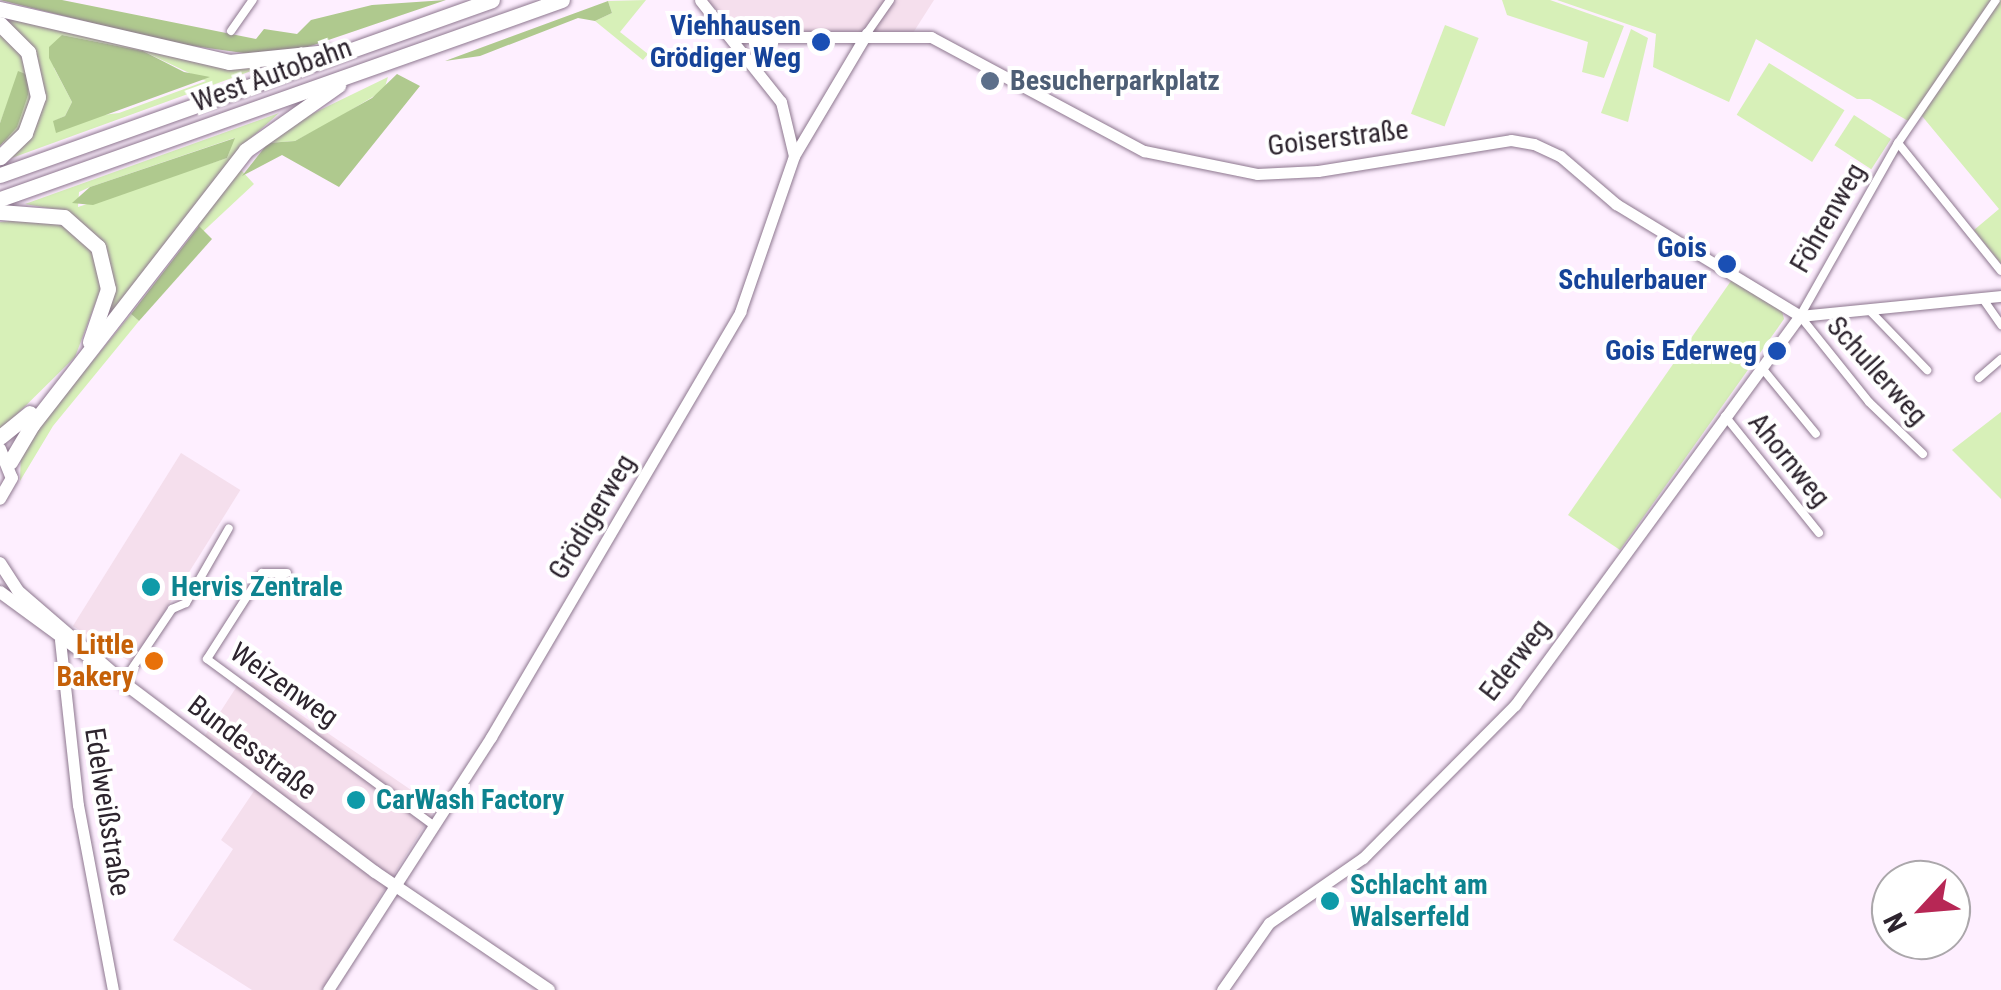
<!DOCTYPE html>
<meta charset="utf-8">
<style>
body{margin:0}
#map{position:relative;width:2001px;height:990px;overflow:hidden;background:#feefff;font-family:"Roboto Condensed",sans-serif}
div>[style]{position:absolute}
.commercial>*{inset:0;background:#f5dfed;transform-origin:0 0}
.green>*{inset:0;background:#d7f0b8;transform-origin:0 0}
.forest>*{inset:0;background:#afc98e}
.roads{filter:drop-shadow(0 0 2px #8d778f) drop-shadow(0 0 2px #8d778f)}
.street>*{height:8px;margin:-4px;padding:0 4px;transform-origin:4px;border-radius:4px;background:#fff}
.secondary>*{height:11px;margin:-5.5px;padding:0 5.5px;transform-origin:5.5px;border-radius:5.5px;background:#fff}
.primary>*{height:12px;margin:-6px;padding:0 6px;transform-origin:6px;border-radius:6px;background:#fff}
.highway>*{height:15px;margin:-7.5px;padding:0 7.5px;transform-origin:7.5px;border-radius:7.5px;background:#fff}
.dots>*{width:28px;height:28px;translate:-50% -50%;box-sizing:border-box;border:5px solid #fff;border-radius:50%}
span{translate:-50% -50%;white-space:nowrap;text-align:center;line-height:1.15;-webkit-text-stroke:8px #fff;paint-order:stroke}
.transit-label{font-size:28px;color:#164399;font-weight:700}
.right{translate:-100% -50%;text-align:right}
.street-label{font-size:28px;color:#2d242e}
.service-label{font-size:28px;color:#4e5e75;font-weight:700}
.left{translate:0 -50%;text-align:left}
.culture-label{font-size:28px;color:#0d838f;font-weight:700}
.food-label{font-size:28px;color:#c56008;font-weight:700}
.north{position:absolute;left:1871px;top:860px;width:100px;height:100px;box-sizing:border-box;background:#fff;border:2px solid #aba7ab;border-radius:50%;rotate:244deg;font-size:28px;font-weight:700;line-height:40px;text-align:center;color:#2d242e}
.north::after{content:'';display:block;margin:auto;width:35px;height:45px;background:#b72755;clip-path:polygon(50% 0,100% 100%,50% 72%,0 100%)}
</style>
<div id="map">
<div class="commercial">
<div style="clip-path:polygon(707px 0,934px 0,913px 33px,740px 34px)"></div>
<div style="left:181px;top:453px;width:70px;height:204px;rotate:32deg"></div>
<div style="clip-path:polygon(253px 682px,436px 807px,322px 990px,252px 990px,173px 940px,233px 849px,221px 840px,262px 779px,204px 737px,237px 686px)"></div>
</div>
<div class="green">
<div style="clip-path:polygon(646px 0,620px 32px,648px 54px,643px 60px,595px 21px,612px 13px,608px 1px)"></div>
<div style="clip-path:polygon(1502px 0,1550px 0,1624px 26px,1604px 78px,1582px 72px,1588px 42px,1507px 15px)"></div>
<div style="clip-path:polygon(1557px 0,2001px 0,2001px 264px,1974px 230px,1999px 209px,1917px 110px,1910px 122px,1870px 99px,1857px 99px,1756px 39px,1729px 102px,1653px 67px,1656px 34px)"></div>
<div style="clip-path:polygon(evenodd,0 15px,246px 66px,265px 66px,9px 159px,42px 80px,38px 64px,0 15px,62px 35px,143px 51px,206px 81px,119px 113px,54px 121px,65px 116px,72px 102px,54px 68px,62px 35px)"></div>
<div style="left:1445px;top:25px;width:36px;height:95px;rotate:21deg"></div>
<div style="clip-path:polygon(1631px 29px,1648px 38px,1628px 122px,1601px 113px)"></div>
<div style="clip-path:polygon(0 35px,17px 44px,33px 91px,19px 131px,0 150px,28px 95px,11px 94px,0 123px)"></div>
<div style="left:1769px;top:63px;width:89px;height:61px;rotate:32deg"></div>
<div style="clip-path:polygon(388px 77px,384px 90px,333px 121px,295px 141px,268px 143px,287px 126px)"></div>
<div style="clip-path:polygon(evenodd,279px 113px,250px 139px,108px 317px,113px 275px,98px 238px,59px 210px,25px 204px,279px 113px,234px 138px,227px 158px,78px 207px,79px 192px,90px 187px,234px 138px)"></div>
<div style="left:1854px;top:115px;width:44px;height:36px;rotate:33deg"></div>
<div style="left:241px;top:170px;width:19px;height:70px;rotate:47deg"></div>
<div style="clip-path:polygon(50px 217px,87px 239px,103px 283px,75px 357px,0 431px,0 222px)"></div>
<div style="clip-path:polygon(1733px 278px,1781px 307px,1784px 319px,1620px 550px,1568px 515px)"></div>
<div style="clip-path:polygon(131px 314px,139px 321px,53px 426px,20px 481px,21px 449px)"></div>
<div style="clip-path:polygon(2001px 412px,2001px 499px,1952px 450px)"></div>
</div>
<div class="forest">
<div style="clip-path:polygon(0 0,62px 0,256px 39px,264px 29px,297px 34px,311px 20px,372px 5px,446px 0,299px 50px,264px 56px,172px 43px)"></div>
<div style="clip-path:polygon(608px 1px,612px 13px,595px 21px,578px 18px,480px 56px,445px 61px)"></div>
<div style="clip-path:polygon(62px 35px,143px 51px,184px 72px,210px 77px,56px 133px,53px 121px,65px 116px,72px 102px,49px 58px,49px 47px)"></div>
<div style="clip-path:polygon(18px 71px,28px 75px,28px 95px,17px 127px,0 146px,0 123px)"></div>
<div style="clip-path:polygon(397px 74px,420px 86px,339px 187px,282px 155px,242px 176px,268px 143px,295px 141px,372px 98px)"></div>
<div style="clip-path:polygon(235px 138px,227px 158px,93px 205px,72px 203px,90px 187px)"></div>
<div style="clip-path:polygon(199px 226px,212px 239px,139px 321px,131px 314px)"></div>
</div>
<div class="roads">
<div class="street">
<div style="left:231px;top:31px;width:38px;rotate:-55deg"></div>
<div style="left:867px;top:33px;width:40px;rotate:-55.1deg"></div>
<div style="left:1898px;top:143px;width:164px;rotate:51.2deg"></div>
<div style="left:1983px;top:299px;width:32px;rotate:55deg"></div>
<div style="left:1871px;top:312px;width:81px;rotate:46deg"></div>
<div style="left:1762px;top:368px;width:85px;rotate:50.7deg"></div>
<div style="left:1979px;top:378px;width:29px;rotate:-41deg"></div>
<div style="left:1725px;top:416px;width:150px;rotate:51.2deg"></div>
<div style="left:1923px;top:454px;width:75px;rotate:-136.1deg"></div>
<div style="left:1869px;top:402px;width:110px;rotate:-128.7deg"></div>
<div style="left:1800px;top:316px;width:199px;rotate:-60.5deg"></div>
<div style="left:1898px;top:143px;width:173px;rotate:-55.6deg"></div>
<div style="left:287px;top:573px;width:25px;rotate:180deg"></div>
<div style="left:262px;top:573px;width:102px;rotate:122.6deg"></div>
<div style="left:207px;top:659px;width:282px;rotate:36.3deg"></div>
<div style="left:123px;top:682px;width:88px;rotate:-56.1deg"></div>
<div style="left:172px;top:609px;width:15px;rotate:-23deg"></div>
<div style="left:186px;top:603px;width:86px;rotate:-60.2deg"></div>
</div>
<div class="secondary">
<div style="left:731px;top:37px;width:200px"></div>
<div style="left:931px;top:37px;width:242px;rotate:28.2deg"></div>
<div style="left:1144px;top:151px;width:115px;rotate:11.5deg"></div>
<div style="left:1257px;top:174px;width:61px;rotate:-2.8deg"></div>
<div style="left:1318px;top:171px;width:195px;rotate:-9.1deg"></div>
<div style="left:1511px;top:140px;width:23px;rotate:10deg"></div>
<div style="left:1534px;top:144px;width:29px;rotate:25deg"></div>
<div style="left:1560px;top:156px;width:74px;rotate:40.6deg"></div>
<div style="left:1616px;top:204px;width:215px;rotate:31.3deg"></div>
<div style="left:1800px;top:316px;width:202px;rotate:-5.7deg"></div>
<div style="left:794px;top:156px;width:143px;rotate:-59.3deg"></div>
<div style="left:60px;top:640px;width:166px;rotate:83.8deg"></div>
<div style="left:78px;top:805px;width:188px;rotate:79.3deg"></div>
<div style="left:328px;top:990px;width:301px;rotate:-57.2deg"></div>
<div style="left:491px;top:737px;width:493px;rotate:-59.6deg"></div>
<div style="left:740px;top:312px;width:165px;rotate:-70.9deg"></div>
<div style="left:794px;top:156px;width:56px;rotate:-103.5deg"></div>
<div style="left:781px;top:102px;width:130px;rotate:-128.5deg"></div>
<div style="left:1222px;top:990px;width:82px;rotate:-55deg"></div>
<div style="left:1269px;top:923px;width:114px;rotate:-34.7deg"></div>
<div style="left:1363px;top:858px;width:216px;rotate:-45.2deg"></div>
<div style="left:1515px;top:705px;width:482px;rotate:-53.8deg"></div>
</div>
<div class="primary">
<div style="left:0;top:449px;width:31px;rotate:68deg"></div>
<div style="left:12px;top:478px;width:24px;rotate:120deg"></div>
<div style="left:0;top:563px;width:33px;rotate:57deg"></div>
<div style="left:18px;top:591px;width:145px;rotate:40.8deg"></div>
<div style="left:128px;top:686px;width:309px;rotate:37deg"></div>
<div style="left:375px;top:872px;width:210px;rotate:34.1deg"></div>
<div style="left:0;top:592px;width:139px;rotate:36.2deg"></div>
</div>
<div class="highway">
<div style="left:0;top:9px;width:235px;rotate:13deg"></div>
<div style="left:229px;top:62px;width:99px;rotate:-5.8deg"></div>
<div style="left:0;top:24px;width:40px;rotate:45deg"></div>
<div style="left:28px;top:52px;width:46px;rotate:77.5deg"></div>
<div style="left:38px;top:97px;width:38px;rotate:110deg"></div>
<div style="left:25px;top:133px;width:35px;rotate:136deg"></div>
<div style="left:0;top:175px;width:522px;rotate:-19.58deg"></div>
<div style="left:0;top:199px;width:596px;rotate:-19.5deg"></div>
<div style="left:0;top:212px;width:64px;rotate:4.5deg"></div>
<div style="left:64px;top:217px;width:45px;rotate:41.4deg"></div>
<div style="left:98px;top:247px;width:43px;rotate:76.6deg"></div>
<div style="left:108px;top:289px;width:56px;rotate:108.8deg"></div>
<div style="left:0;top:437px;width:38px;rotate:-39deg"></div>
<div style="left:10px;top:462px;width:43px;rotate:-59.3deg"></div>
<div style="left:32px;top:425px;width:348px;rotate:-52.1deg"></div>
<div style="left:246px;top:150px;width:113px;rotate:-35.2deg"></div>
</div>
</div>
<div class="dots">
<div style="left:821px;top:42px;background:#1a4fb4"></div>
<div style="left:990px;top:81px;background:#5c6f8a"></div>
<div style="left:1727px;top:264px;background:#1a4fb4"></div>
<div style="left:1777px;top:351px;background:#1a4fb4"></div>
<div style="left:151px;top:587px;background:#0f9aa8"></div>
<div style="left:154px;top:661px;background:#e8710a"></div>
<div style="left:356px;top:800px;background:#0f9aa8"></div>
<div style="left:1330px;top:901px;background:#0f9aa8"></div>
</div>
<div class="transit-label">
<span class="right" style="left:801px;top:42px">Viehhausen<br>Grödiger Weg</span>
<span class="right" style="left:1707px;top:264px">Gois<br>Schulerbauer</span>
<span class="right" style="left:1757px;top:351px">Gois Ederweg</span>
</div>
<div class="street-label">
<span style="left:272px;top:75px;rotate:-20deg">West Autobahn</span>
<span style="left:1338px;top:138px;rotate:-7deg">Goiserstraße</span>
<span style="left:1828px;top:218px;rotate:-60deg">Föhrenweg</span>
<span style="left:1877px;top:371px;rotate:48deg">Schullerweg</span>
<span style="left:1789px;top:460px;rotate:51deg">Ahornweg</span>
<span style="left:592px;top:517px;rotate:-59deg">Grödigerweg</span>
<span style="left:1515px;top:660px;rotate:-52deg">Ederweg</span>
<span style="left:284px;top:685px;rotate:35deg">Weizenweg</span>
<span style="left:252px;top:748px;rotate:37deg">Bundesstraße</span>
<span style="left:107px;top:812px;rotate:81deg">Edelweißstraße</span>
</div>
<div class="service-label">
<span class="left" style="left:1010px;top:81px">Besucherparkplatz</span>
</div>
<div class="culture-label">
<span class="left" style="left:171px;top:587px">Hervis Zentrale</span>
<span class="left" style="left:376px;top:800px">CarWash Factory</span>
<span class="left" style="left:1350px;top:901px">Schlacht am<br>Walserfeld</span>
</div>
<div class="food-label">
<span class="right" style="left:134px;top:661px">Little<br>Bakery</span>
</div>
<div class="north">N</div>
</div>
